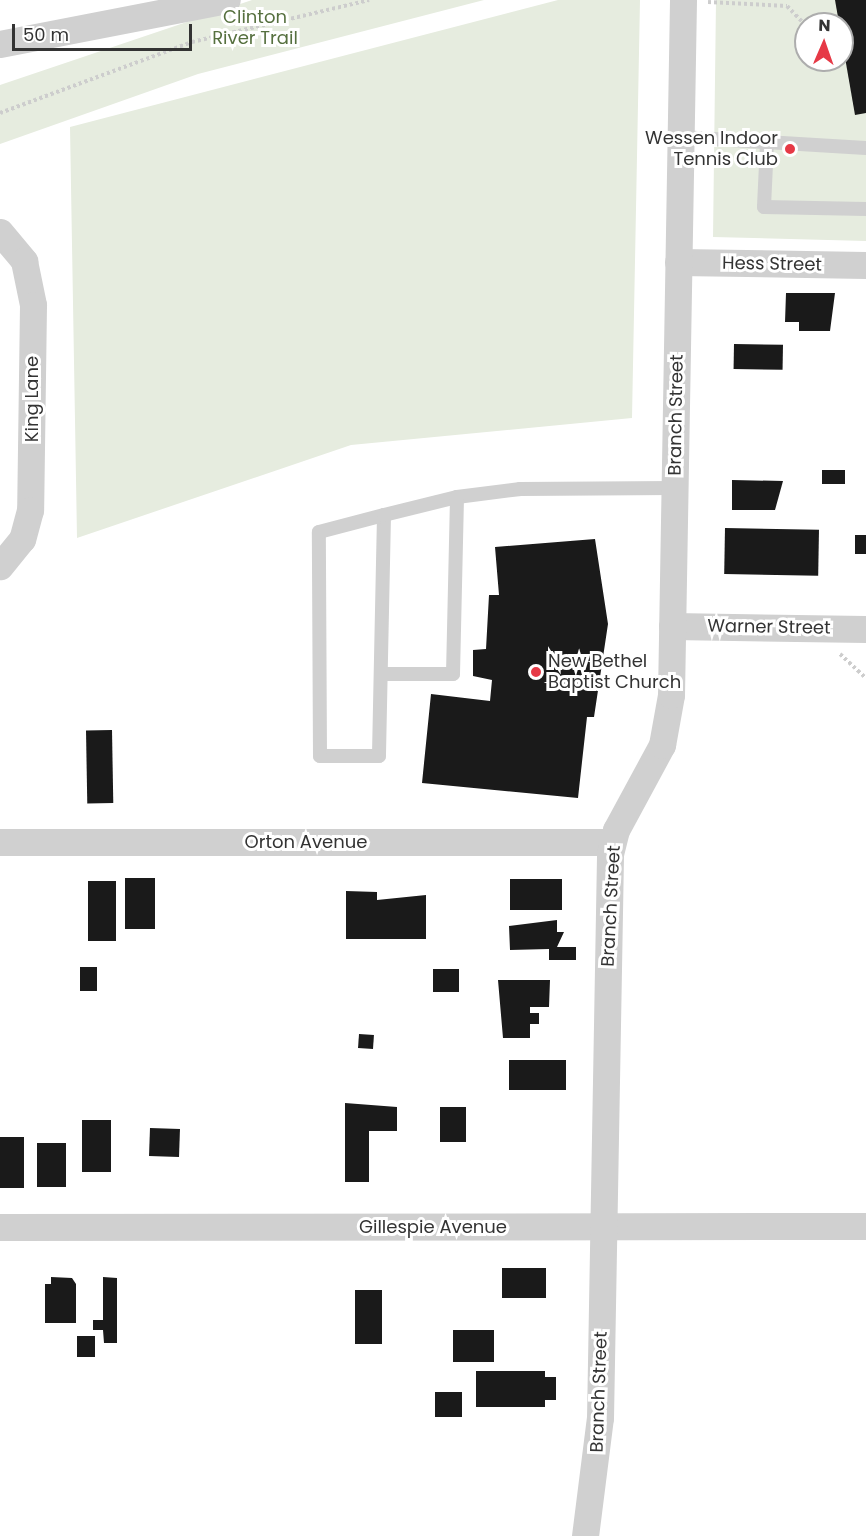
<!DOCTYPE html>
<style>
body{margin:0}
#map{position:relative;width:866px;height:1536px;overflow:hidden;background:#fff;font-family:Poppins,sans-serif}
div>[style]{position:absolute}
.green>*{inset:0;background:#e6ecdf}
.building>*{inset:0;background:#1a1a1a;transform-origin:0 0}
.path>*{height:4px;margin-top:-2px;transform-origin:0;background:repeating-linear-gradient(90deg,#cdcdcd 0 3px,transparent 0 6px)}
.lane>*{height:14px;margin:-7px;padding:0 7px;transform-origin:7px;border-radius:7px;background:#d0d0d0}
.street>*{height:27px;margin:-13.5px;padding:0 13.5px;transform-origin:13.5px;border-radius:13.5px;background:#d0d0d0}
.dots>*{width:16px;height:16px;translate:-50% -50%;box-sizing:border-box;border:3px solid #fff;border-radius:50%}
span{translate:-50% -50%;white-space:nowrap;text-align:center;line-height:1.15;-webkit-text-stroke:6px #fff;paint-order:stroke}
.park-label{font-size:18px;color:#56703f}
.poi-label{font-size:18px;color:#333}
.right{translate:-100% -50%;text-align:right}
.left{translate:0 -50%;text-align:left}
.street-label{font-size:18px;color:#333}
.north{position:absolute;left:794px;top:12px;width:60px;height:60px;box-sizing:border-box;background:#fff;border:2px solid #adadad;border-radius:50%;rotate:2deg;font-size:16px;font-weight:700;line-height:24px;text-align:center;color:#333}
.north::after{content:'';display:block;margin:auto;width:21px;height:27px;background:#e63946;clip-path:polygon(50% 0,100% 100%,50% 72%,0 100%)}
.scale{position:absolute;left:12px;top:24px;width:180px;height:27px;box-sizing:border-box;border:3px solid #333;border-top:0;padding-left:8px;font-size:18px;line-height:21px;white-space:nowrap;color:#333;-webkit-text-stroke:4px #fff;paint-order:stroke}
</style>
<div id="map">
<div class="green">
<div style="clip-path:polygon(252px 0,484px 0,198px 74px,0 144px,0 85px)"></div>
<div style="clip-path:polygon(558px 0,640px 0,632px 418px,351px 445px,77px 538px,70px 127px)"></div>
<div style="clip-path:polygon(evenodd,716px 0,866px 0,866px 241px,713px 237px,716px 0,806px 24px,842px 24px,842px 60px,806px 60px,806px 24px)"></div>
</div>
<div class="building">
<div style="clip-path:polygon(835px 0,866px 0,866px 113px,855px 115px)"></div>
<div style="clip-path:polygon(786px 293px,835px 293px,830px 331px,799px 331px,799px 322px,785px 322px)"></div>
<div style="left:734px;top:344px;width:49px;height:25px;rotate:1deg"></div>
<div style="left:822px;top:470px;width:23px;height:14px"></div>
<div style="clip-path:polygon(732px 480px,783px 481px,775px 510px,732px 510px)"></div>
<div style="left:725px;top:528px;width:94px;height:46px;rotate:1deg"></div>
<div style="left:855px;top:535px;width:11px;height:19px"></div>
<div style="clip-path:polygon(595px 539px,608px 624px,594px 717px,587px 717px,578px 798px,422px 783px,431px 694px,490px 701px,492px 680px,473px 676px,473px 650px,486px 649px,489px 595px,499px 595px,495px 547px)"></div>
<div style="left:112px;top:730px;width:73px;height:26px;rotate:89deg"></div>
<div style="left:125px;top:878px;width:30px;height:51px"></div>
<div style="left:510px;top:879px;width:52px;height:31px"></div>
<div style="left:88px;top:881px;width:28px;height:60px"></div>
<div style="clip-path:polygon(346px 891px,377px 892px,377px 900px,426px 895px,426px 939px,346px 939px)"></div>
<div style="clip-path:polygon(557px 920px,557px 932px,564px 932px,557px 947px,576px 947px,576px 960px,549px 960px,549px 949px,510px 950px,509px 926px)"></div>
<div style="left:80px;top:967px;width:17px;height:24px"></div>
<div style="left:433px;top:969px;width:26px;height:23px"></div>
<div style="clip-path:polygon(498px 980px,550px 980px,549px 1007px,530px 1007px,530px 1013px,539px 1013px,539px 1024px,530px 1024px,530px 1038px,503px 1038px)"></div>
<div style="left:359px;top:1034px;width:15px;height:14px;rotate:4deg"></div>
<div style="left:509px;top:1060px;width:57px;height:30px"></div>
<div style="clip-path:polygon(345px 1103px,397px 1107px,397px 1131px,369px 1131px,369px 1182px,345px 1182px)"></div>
<div style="left:440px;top:1107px;width:26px;height:35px"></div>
<div style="left:82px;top:1120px;width:29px;height:52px"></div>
<div style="left:150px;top:1128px;width:30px;height:28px;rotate:2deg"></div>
<div style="left:0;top:1137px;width:24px;height:51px"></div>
<div style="left:37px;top:1143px;width:29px;height:44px"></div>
<div style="left:502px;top:1268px;width:44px;height:30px"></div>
<div style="clip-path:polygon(51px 1277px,72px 1278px,76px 1284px,76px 1323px,45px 1323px,45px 1284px,51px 1284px)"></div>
<div style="clip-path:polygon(103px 1277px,117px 1278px,117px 1343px,104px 1343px,103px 1330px,93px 1330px,93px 1320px,103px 1320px)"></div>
<div style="left:355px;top:1290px;width:27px;height:54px"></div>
<div style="left:453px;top:1330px;width:41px;height:32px"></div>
<div style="left:77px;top:1336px;width:18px;height:21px"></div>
<div style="clip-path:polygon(476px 1371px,545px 1371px,545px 1377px,556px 1377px,556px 1400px,545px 1400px,545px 1407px,476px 1407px)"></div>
<div style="left:435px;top:1392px;width:27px;height:25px"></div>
</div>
<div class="path">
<div style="left:708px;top:2px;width:79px;rotate:2.9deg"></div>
<div style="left:787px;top:6px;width:28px;rotate:46deg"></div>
<div style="left:0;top:113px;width:205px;rotate:-20.3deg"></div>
<div style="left:192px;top:42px;width:182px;rotate:-13.3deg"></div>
<div style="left:840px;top:654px;width:35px;rotate:43deg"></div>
</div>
<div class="lane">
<div style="left:681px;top:137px;width:185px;rotate:3.4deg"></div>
<div style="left:767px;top:143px;width:64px;rotate:92.7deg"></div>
<div style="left:764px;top:207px;width:102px;rotate:1.1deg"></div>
<div style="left:384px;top:515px;width:241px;rotate:91.2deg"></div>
<div style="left:379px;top:756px;width:59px;rotate:180deg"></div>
<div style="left:320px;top:756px;width:224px;rotate:-90.3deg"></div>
<div style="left:319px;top:532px;width:67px;rotate:-14.7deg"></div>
<div style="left:384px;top:515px;width:75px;rotate:-13.9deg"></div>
<div style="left:457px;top:497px;width:64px;rotate:-7.2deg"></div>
<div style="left:520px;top:489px;width:154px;rotate:-0.4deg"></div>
<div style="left:382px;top:674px;width:71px"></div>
<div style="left:453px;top:674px;width:177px;rotate:-88.7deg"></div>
</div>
<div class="street">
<div style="left:0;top:44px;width:231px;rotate:-11deg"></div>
<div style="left:0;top:232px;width:38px;rotate:50deg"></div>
<div style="left:24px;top:261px;width:45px;rotate:78.4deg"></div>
<div style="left:33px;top:305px;width:205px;rotate:90.8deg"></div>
<div style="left:30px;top:510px;width:30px;rotate:105deg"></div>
<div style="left:22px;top:539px;width:35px;rotate:129deg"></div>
<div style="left:678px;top:262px;width:188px;rotate:0.9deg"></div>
<div style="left:672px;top:626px;width:194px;rotate:0.9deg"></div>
<div style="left:0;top:842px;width:612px"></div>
<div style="left:0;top:1227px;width:866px;rotate:-0.07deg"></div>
<div style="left:585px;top:1536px;width:119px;rotate:-82.8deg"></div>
<div style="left:600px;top:1418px;width:564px;rotate:-88.98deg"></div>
<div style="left:610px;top:854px;width:25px;rotate:-76deg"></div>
<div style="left:616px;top:830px;width:97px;rotate:-61.6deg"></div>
<div style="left:662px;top:745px;width:51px;rotate:-79.8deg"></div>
<div style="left:671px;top:695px;width:695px;rotate:-89.01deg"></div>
</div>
<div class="dots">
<div style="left:790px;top:149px;background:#e63946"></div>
<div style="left:536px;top:672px;background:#e63946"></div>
</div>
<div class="park-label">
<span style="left:255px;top:28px">Clinton<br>River Trail</span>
</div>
<div class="poi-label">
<span class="right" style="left:778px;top:149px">Wessen Indoor<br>Tennis Club</span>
<span class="left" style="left:548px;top:672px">New Bethel<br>Baptist Church</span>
</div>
<div class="street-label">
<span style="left:772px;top:264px;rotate:1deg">Hess Street</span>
<span style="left:32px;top:399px;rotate:-90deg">King Lane</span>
<span style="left:676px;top:415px;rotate:-89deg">Branch Street</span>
<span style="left:769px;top:627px;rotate:1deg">Warner Street</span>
<span style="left:306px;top:842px">Orton Avenue</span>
<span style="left:611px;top:906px;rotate:-87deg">Branch Street</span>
<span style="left:433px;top:1227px">Gillespie Avenue</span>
<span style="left:599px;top:1392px;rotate:-88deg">Branch Street</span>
</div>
<div class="north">N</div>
<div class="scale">50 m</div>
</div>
